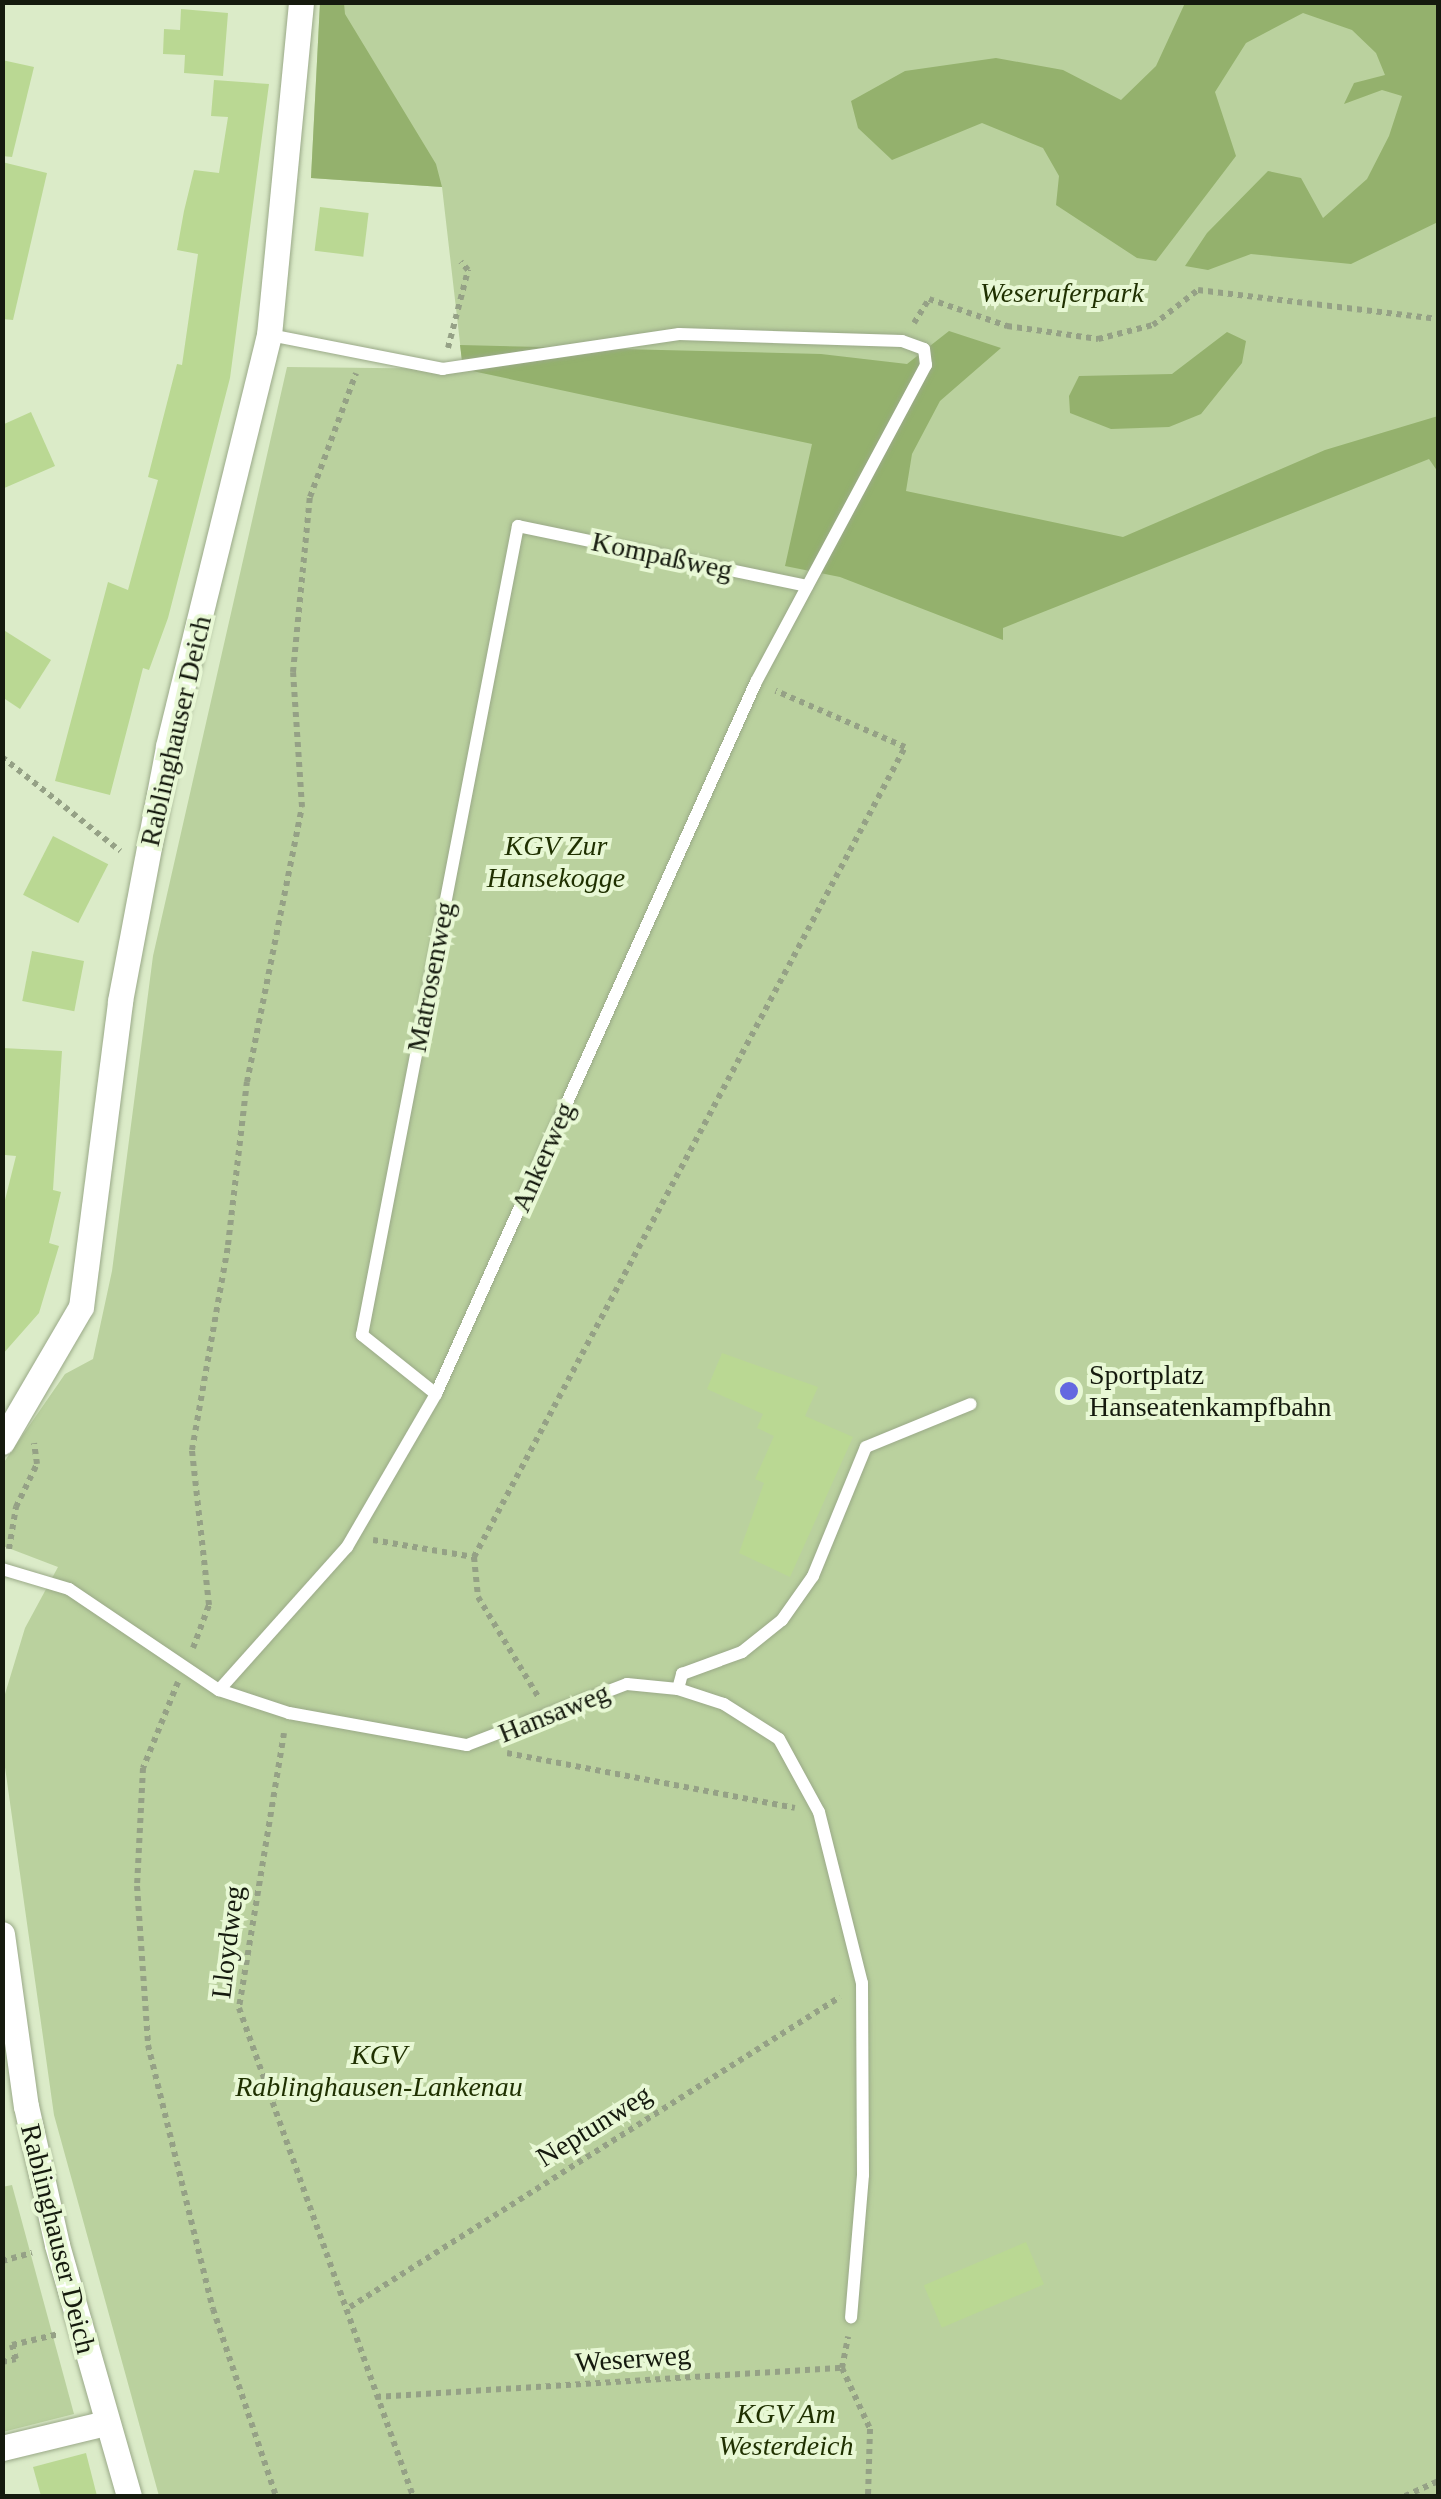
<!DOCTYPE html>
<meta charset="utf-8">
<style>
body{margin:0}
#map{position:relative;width:1441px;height:2499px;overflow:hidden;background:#dbebc8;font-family:Georgia,serif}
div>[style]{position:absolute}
.green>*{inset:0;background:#bad19e}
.forest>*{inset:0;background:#94b16d}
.building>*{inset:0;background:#bad893;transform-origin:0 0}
.path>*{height:6px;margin-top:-3px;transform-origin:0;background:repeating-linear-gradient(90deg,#95a186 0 5px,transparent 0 10px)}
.roads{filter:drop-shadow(0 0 2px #9aa988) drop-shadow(0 0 2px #9aa988)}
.service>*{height:12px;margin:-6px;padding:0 6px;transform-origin:6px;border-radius:6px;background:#fff}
.minor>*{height:25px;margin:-12.5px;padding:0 12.5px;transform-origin:12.5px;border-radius:12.5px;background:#fff}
.dots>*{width:28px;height:28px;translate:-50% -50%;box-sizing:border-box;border:5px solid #e8f8d5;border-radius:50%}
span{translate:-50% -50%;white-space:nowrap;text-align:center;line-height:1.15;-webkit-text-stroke:8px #e8f8d5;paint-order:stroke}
.park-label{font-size:28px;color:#1f3000;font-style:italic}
.street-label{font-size:28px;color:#151a0e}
.poi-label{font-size:28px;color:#151a0e}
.left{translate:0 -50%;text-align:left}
.frame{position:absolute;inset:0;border:5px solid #151a0e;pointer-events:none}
</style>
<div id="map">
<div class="green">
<div style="clip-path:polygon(320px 3px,1438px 3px,1438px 2496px,159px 2496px,54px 2115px,3px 1753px,2px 1704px,25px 1628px,58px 1567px,3px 1546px,2px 1465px,65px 1374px,93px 1359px,112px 1271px,153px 956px,287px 367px,463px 369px,442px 187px,311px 178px)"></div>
<div style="clip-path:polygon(12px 2185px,74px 2414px,3px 2432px,2px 2187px)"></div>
</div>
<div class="forest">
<div style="clip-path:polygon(320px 3px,344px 3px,345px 14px,436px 164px,442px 187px,311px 178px)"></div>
<div style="clip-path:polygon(1185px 3px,1438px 3px,1438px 222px,1351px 264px,1251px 254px,1208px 270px,1185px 266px,1207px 233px,1268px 171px,1301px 178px,1323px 218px,1367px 179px,1389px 136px,1402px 96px,1382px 90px,1344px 104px,1354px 83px,1385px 75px,1376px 53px,1352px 30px,1303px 13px,1246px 43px,1215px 92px,1236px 156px,1156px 261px,1137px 258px,1056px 205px,1059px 176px,1043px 148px,982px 123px,892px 160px,858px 128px,851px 101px,905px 71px,996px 58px,1063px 70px,1121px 100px,1156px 66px)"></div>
<div style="clip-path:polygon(949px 331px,1001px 348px,940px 401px,912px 454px,906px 491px,1123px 537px,1325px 450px,1438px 416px,1438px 472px,1429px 459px,1003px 628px,1003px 640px,840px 577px,785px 566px,812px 444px,463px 369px,460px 345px,821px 354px,907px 364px)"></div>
<div style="clip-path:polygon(1227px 332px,1246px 341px,1242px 363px,1201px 414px,1169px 427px,1111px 429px,1070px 413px,1069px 396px,1079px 376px,1172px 374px)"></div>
</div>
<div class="building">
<div style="clip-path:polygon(181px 9px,228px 13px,223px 76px,184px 73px,185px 55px,163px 54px,164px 29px,180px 30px)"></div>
<div style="clip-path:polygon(2px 60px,34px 67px,12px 157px,2px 156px)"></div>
<div style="clip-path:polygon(214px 80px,269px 84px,230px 378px,168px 618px,149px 670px,143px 668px,110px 795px,55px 781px,108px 582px,128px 590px,158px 480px,148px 477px,177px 364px,182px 365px,198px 254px,177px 250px,184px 211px,194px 170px,219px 173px,228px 117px,211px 116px)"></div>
<div style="clip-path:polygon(2px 162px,47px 173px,13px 320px,2px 319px)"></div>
<div style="left:320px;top:207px;width:49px;height:44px;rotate:7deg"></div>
<div style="clip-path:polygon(31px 412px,55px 466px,2px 489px,2px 425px)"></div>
<div style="clip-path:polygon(2px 629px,51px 660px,20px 709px,2px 697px)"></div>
<div style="left:53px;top:836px;width:62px;height:66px;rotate:27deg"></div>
<div style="left:32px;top:951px;width:53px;height:51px;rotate:11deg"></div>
<div style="clip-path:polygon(2px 1048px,62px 1051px,53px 1190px,61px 1192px,49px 1243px,59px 1246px,39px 1313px,2px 1355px,2px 1212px,16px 1156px,5px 1155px)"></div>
<div style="clip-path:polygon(722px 1353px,818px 1387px,805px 1416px,853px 1437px,790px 1577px,739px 1553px,764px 1483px,755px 1479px,774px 1436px,757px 1428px,763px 1414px,707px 1389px)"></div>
<div style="left:1026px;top:2242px;width:46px;height:111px;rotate:67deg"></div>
<div style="clip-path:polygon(86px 2453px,97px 2496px,41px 2496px,33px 2467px)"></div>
</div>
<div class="path">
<div style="left:914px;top:323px;width:28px;rotate:-58deg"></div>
<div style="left:929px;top:299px;width:83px;rotate:19.1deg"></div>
<div style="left:1007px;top:326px;width:92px;rotate:8.1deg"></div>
<div style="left:1098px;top:339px;width:57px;rotate:-14.3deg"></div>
<div style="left:1153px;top:325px;width:57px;rotate:-37.9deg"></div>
<div style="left:1198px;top:290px;width:242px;rotate:6.9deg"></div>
<div style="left:448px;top:348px;width:81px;rotate:-75.6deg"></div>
<div style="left:468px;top:270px;width:11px;rotate:-131deg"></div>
<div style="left:2px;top:757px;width:151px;rotate:38.5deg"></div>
<div style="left:373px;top:1540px;width:102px;rotate:9.6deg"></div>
<div style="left:474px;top:1557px;width:918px;rotate:-61.98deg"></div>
<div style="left:905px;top:747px;width:141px;rotate:-156.5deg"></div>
<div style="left:9px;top:1549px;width:43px;rotate:-80.5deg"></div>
<div style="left:16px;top:1507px;width:48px;rotate:-64deg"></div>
<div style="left:37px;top:1464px;width:21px;rotate:-98deg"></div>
<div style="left:474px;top:1557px;width:40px;rotate:84.3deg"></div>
<div style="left:478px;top:1597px;width:118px;rotate:58.9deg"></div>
<div style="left:193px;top:1648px;width:46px;rotate:-69.6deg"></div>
<div style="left:209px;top:1605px;width:156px;rotate:-96.3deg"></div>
<div style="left:192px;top:1450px;width:208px;rotate:-80deg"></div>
<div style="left:228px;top:1245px;width:164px;rotate:-83.4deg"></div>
<div style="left:247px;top:1082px;width:280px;rotate:-78.7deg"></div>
<div style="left:302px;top:807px;width:135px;rotate:-93.8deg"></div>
<div style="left:293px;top:672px;width:176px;rotate:-84.5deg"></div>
<div style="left:310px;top:497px;width:132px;rotate:-69.6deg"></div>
<div style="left:178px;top:1682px;width:93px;rotate:112.1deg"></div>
<div style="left:143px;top:1768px;width:118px;rotate:92.9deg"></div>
<div style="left:137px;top:1886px;width:159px;rotate:86deg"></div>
<div style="left:148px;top:2045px;width:272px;rotate:76.2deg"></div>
<div style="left:213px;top:2309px;width:197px;rotate:71.4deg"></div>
<div style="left:284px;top:1733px;width:279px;rotate:99.3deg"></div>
<div style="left:239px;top:2008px;width:518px;rotate:70.38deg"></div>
<div style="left:507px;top:1753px;width:293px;rotate:10.8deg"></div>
<div style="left:2px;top:2261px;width:31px;rotate:-15deg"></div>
<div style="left:350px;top:2307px;width:580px;rotate:-32.32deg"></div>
<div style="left:2px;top:2362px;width:14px;rotate:-12deg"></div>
<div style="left:16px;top:2359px;width:15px;rotate:-106deg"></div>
<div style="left:12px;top:2345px;width:48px;rotate:-13.2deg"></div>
<div style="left:842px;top:2368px;width:67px;rotate:65.3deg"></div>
<div style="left:870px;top:2429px;width:67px;rotate:91.7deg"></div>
<div style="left:376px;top:2397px;width:467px;rotate:-3.6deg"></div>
<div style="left:842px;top:2368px;width:32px;rotate:-79deg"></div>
<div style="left:1405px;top:2496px;width:36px;rotate:-24deg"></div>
</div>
<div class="roads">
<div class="service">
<div style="left:436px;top:1394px;width:95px;rotate:-141.4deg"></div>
<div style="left:362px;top:1335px;width:824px;rotate:-79.09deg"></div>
<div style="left:518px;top:526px;width:295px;rotate:11.7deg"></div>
<div style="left:2px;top:1569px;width:70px;rotate:16.6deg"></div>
<div style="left:69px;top:1589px;width:181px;rotate:34deg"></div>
<div style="left:219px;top:1690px;width:74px;rotate:18.2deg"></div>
<div style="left:289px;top:1713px;width:181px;rotate:10.2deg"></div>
<div style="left:467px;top:1745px;width:171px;rotate:-20.9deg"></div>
<div style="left:627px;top:1684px;width:51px;rotate:5.6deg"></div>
<div style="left:678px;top:1689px;width:48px;rotate:18.1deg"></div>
<div style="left:724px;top:1704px;width:65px;rotate:32.5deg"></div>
<div style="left:779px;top:1739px;width:83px;rotate:61.3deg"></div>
<div style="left:819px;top:1812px;width:176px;rotate:75.9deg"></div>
<div style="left:862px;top:1983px;width:192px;rotate:89.7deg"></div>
<div style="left:863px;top:2175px;width:143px;rotate:94.8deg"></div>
<div style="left:678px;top:1689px;width:16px;rotate:-75deg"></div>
<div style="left:682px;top:1674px;width:64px;rotate:-20.1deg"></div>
<div style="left:742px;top:1652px;width:51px;rotate:-38.7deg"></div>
<div style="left:782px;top:1620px;width:54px;rotate:-54.8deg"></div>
<div style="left:813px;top:1576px;width:139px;rotate:-67.7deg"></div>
<div style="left:866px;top:1447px;width:113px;rotate:-22.3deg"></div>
<div style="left:219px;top:1690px;width:192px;rotate:-48.2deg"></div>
<div style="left:347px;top:1547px;width:177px;rotate:-59.8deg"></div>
<div style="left:436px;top:1394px;width:781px;rotate:-65.8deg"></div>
<div style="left:756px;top:682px;width:360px;rotate:-61.8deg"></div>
<div style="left:926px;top:365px;width:16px;rotate:-97deg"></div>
<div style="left:924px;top:349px;width:23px;rotate:-160deg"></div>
<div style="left:902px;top:341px;width:223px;rotate:-178.2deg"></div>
<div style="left:679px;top:334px;width:239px;rotate:171.6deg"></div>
<div style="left:443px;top:369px;width:177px;rotate:-168.9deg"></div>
</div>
<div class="minor">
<div style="left:2px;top:1442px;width:156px;rotate:-59.7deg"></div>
<div style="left:81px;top:1307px;width:308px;rotate:-82.7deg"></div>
<div style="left:120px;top:1001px;width:259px;rotate:-79.3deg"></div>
<div style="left:168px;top:746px;width:423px;rotate:-76.2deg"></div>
<div style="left:269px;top:335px;width:335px;rotate:-84.5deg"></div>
<div style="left:2px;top:1934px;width:174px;rotate:82.1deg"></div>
<div style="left:26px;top:2106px;width:142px;rotate:77.4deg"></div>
<div style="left:57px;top:2245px;width:261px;rotate:74deg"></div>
<div style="left:2px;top:2448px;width:106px;rotate:-13.6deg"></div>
</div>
</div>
<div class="dots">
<div style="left:1069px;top:1391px;background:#6368e0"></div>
</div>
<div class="park-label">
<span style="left:1062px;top:293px">Weseruferpark</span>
<span style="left:556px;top:862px">KGV Zur<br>Hansekogge</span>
<span style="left:379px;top:2071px">KGV<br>Rablinghausen-Lankenau</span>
<span style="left:786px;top:2430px">KGV Am<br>Westerdeich</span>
</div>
<div class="street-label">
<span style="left:662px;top:556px;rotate:12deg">Kompaßweg</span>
<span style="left:176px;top:731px;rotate:-77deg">Rablinghauser Deich</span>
<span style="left:431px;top:977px;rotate:-79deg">Matrosenweg</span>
<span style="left:543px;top:1157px;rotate:-66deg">Ankerweg</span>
<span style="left:554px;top:1713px;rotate:-22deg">Hansaweg</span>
<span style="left:228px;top:1942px;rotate:-83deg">Lloydweg</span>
<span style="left:594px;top:2126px;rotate:-32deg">Neptunweg</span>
<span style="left:58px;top:2239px;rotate:76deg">Rablinghauser Deich</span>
<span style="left:633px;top:2359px;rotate:-4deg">Weserweg</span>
</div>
<div class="poi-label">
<span class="left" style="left:1089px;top:1391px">Sportplatz<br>Hanseatenkampfbahn</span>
</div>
<div class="frame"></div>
</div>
